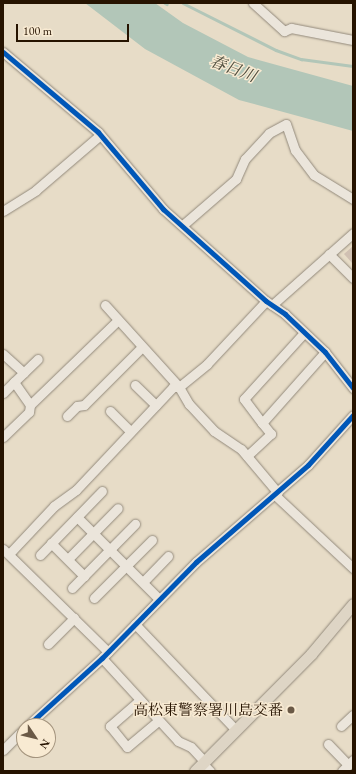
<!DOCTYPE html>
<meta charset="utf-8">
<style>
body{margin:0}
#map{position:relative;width:356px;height:774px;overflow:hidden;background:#e7dcc7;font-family:"EB Garamond","Noto Serif JP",serif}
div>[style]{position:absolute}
.water>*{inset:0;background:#b2c6b8}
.stream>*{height:2.5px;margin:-1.25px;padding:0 1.25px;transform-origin:1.25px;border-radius:1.25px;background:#b2c6b8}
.building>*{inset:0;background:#d0c0b2}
.roads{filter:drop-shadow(0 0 1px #92897b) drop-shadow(0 0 1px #92897b)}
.minor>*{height:9px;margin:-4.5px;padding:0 4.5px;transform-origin:4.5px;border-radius:4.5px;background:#ebe5db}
.major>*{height:11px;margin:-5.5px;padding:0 5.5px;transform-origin:5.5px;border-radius:5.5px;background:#ded5c5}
.cycleway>*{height:5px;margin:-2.5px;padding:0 2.5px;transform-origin:2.5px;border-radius:2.5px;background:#0057b8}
.dots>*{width:11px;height:11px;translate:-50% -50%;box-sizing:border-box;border:2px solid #f8ead2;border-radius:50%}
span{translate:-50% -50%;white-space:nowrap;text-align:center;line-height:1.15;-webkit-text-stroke:3px #f8ead2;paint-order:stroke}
.poi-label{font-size:15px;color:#261300}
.right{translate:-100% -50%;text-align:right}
.water-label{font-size:16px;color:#4f4e3e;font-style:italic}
.frame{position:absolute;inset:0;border:4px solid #261300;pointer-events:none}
.north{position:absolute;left:16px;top:718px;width:40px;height:40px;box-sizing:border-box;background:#f8ead2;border:1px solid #a4947e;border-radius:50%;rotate:125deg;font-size:11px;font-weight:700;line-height:16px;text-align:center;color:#261300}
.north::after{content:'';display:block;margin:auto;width:14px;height:18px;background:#6a5946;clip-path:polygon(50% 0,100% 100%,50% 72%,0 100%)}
.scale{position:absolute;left:16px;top:24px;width:113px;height:18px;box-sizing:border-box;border:2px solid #261300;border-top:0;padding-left:5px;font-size:12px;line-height:14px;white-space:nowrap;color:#261300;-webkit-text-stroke:3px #f8ead2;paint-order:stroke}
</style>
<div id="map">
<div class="water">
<div style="clip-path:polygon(85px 3px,155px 3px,183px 23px,248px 57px,353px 86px,353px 131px,239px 100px,145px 49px)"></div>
</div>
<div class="stream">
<div style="left:165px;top:3px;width:2px;rotate:27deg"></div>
<div style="left:183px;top:3px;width:104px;rotate:26.8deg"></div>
<div style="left:276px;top:50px;width:27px;rotate:20deg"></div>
<div style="left:301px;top:59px;width:52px;rotate:7.7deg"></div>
</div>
<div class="building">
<div style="clip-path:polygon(353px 246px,353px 264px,344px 254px)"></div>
</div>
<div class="roads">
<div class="minor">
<div style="left:253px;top:3px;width:42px;rotate:42.1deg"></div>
<div style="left:284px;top:31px;width:8px;rotate:-23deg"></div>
<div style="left:291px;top:28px;width:63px;rotate:11deg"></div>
<div style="left:3px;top:52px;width:124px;rotate:40.1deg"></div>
<div style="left:98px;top:132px;width:101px;rotate:49.8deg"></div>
<div style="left:163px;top:209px;width:138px;rotate:41.8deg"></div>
<div style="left:266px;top:301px;width:23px;rotate:34deg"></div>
<div style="left:285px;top:314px;width:55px;rotate:43.5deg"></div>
<div style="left:325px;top:352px;width:46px;rotate:52.1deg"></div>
<div style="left:3px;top:211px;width:39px;rotate:-32deg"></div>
<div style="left:36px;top:190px;width:83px;rotate:-40.6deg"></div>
<div style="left:184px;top:224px;width:69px;rotate:-40.9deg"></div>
<div style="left:236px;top:179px;width:22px;rotate:-66deg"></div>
<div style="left:245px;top:159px;width:35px;rotate:-47deg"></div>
<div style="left:269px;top:133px;width:19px;rotate:-28deg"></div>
<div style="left:286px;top:124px;width:28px;rotate:71deg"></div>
<div style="left:295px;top:150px;width:31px;rotate:53deg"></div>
<div style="left:314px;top:175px;width:46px;rotate:31.6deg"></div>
<div style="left:329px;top:254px;width:34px;rotate:45deg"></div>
<div style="left:105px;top:305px;width:110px;rotate:47.9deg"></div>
<div style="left:179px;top:387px;width:20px;rotate:60deg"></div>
<div style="left:189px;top:404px;width:37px;rotate:47deg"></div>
<div style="left:214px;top:431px;width:32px;rotate:34deg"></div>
<div style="left:241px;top:449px;width:57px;rotate:49.9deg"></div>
<div style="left:272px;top:305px;width:108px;rotate:-41.6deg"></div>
<div style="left:3px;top:354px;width:28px;rotate:42deg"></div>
<div style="left:14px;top:382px;width:33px;rotate:-44deg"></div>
<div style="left:135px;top:385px;width:29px;rotate:44deg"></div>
<div style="left:3px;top:393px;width:16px;rotate:-45deg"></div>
<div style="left:14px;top:382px;width:28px;rotate:55deg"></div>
<div style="left:30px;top:405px;width:122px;rotate:-44deg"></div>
<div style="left:110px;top:411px;width:28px;rotate:45deg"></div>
<div style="left:67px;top:416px;width:14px;rotate:-45deg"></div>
<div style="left:77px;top:406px;width:7px;rotate:-8deg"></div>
<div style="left:84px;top:405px;width:82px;rotate:-45deg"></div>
<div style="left:262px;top:423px;width:30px;rotate:-127deg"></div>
<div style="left:244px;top:399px;width:88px;rotate:-47.8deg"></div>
<div style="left:3px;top:437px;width:36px;rotate:-44deg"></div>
<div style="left:29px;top:412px;width:7px;rotate:-82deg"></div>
<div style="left:247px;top:456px;width:33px;rotate:-43deg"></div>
<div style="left:271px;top:434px;width:14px;rotate:-129deg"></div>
<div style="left:262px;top:423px;width:95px;rotate:-48.4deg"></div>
<div style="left:275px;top:495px;width:107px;rotate:43.1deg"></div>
<div style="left:77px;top:517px;width:116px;rotate:45deg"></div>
<div style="left:51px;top:543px;width:47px;rotate:45deg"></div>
<div style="left:3px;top:549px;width:147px;rotate:44.4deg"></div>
<div style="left:9px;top:554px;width:66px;rotate:-46.8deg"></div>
<div style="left:54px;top:506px;width:27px;rotate:-36deg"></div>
<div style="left:76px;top:490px;width:141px;rotate:-46.7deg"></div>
<div style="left:173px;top:387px;width:6px"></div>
<div style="left:179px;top:387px;width:36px;rotate:-39deg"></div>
<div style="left:207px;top:364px;width:86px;rotate:-46.9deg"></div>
<div style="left:40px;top:555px;width:89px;rotate:-45.9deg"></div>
<div style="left:68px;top:559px;width:71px;rotate:-45.6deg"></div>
<div style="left:143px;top:582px;width:36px;rotate:-46deg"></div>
<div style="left:72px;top:588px;width:90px;rotate:-45.5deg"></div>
<div style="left:94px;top:598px;width:82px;rotate:-45deg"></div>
<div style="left:135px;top:624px;width:146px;rotate:46.4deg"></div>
<div style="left:48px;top:644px;width:37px;rotate:-45deg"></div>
<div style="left:102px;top:658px;width:113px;rotate:47.5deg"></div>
<div style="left:178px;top:741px;width:14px;rotate:25deg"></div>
<div style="left:191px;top:747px;width:21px;rotate:47deg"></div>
<div style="left:140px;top:700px;width:40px;rotate:139deg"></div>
<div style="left:110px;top:726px;width:27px;rotate:51deg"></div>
<div style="left:127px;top:747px;width:40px;rotate:-40deg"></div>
<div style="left:27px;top:726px;width:101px;rotate:-42.2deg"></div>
<div style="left:102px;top:658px;width:134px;rotate:-45.6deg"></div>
<div style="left:196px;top:562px;width:148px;rotate:-40.9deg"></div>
<div style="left:308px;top:465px;width:67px;rotate:-48deg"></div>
<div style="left:341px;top:726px;width:16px;rotate:-43deg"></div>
<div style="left:328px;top:744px;width:29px;rotate:46deg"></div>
<div style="left:3px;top:750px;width:30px;rotate:-45deg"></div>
<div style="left:203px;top:764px;width:10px;rotate:45deg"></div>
<div style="left:342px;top:771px;width:16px;rotate:-45deg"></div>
</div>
<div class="major">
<div style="left:195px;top:771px;width:165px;rotate:-45.2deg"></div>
<div style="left:311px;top:654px;width:65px;rotate:-50deg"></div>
</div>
</div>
<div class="cycleway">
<div style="left:3px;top:52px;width:124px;rotate:40.1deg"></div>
<div style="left:98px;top:132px;width:101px;rotate:49.8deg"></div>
<div style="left:163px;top:209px;width:138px;rotate:41.8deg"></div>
<div style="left:266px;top:301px;width:23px;rotate:34deg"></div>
<div style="left:285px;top:314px;width:55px;rotate:43.5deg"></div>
<div style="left:325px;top:352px;width:46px;rotate:52.1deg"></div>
<div style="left:27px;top:726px;width:101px;rotate:-42.2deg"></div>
<div style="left:102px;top:658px;width:134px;rotate:-45.6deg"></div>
<div style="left:196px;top:562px;width:148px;rotate:-40.9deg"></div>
<div style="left:308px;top:465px;width:67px;rotate:-48deg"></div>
</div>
<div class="dots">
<div style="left:291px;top:710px;background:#6a5946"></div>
</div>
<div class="poi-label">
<span class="right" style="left:283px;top:710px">高松東警察署川島交番</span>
</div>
<div class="water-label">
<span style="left:233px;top:69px;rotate:21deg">春日川</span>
</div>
<div class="frame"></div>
<div class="north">N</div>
<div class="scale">100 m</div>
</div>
